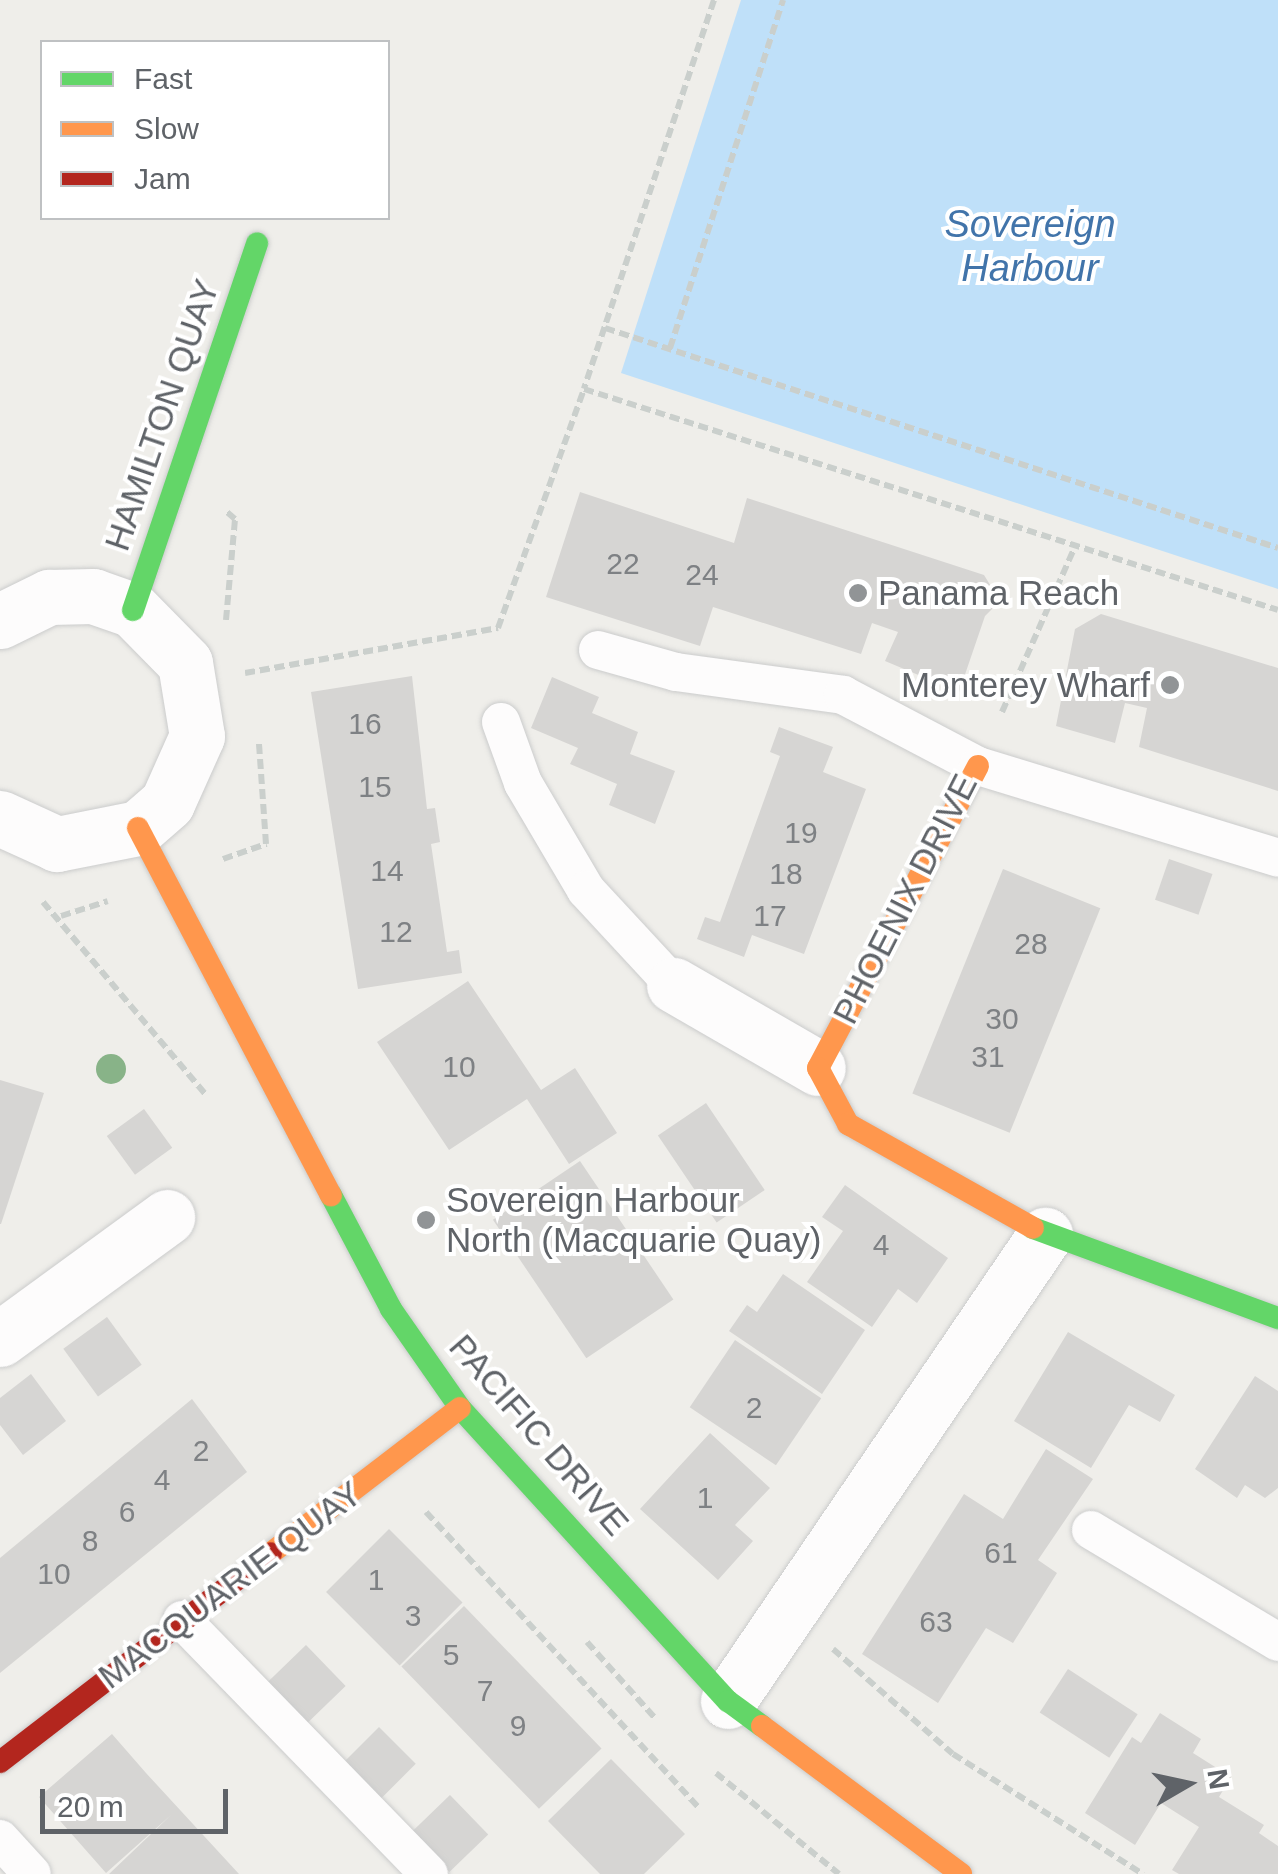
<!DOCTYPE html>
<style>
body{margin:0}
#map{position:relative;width:1278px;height:1874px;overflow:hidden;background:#efeeea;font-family:Arial,sans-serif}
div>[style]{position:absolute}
.water>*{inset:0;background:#bfe0f9}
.building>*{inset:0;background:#d6d5d3;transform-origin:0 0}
.path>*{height:6px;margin-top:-3px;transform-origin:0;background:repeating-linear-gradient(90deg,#cacfcc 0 10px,transparent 0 15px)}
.roads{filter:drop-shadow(0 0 2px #cbcccc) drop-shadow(0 0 2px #cbcccc)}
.lane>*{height:38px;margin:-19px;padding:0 19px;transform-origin:19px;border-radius:19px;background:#fdfcfc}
.street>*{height:55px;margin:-27.5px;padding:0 27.5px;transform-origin:27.5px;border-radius:27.5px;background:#fdfcfc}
.fast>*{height:22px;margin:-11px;padding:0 11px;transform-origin:11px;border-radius:11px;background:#63d668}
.slow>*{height:22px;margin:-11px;padding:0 11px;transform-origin:11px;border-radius:11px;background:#ff974d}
.jam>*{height:22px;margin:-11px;padding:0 11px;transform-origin:11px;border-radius:11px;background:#b3261e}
.trees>*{width:30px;height:30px;margin:-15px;border-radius:50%;background:#88b388}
.dots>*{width:28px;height:28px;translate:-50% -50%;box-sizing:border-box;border:5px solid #fff;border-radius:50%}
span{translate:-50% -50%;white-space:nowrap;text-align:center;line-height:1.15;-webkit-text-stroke:8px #fff;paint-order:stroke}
.number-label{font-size:30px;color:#7e8184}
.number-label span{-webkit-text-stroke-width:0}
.street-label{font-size:35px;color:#5f6368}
.poi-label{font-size:35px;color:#5f6368}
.left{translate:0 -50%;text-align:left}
.right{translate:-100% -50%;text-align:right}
.water-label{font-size:38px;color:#4174aa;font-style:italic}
.legend{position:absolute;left:40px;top:40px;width:350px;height:180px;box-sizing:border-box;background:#fff;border:2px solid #bfc1c3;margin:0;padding:12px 18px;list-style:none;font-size:30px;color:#5f6368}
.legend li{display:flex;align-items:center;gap:20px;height:50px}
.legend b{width:50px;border:2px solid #bfc1c3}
.north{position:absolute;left:1138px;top:1734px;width:100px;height:100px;-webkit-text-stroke:8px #fff;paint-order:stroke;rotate:81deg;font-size:28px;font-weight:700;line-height:40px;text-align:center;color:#5f6368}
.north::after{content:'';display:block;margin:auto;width:35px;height:45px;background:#5f6368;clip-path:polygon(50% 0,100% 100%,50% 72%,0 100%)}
.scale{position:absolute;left:40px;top:1789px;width:188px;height:45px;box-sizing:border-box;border:5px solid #5f6368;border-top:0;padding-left:12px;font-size:30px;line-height:35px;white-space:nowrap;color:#5f6368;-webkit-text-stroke:8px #fff;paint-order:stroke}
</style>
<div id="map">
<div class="water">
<div style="clip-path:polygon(741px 0,1278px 0,1278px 589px,621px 373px)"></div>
</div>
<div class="building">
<div style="clip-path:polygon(580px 492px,734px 543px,747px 498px,984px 575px,1000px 601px,985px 616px,959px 692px,885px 661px,898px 632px,872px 623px,861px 654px,713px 607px,700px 646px,546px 597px)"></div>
<div style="clip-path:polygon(1101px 614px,1278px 668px,1278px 791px,1139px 747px,1147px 708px,1125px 703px,1115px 743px,1056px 726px,1075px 629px)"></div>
<div style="clip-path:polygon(412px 676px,427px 809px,435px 808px,440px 842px,431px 844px,447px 952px,459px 950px,462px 973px,358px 989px,311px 692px)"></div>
<div style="clip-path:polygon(552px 677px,599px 697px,592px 713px,638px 732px,630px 754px,675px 771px,655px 824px,609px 805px,617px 784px,570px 764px,578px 748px,531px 728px)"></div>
<div style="clip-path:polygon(779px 727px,833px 747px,823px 772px,866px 789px,804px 954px,752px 935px,744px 957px,697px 939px,705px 917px,720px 922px,780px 756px,770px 752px)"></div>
<div style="left:1169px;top:859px;width:46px;height:43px;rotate:19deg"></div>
<div style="left:1003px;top:869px;width:105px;height:242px;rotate:22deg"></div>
<div style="clip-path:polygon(468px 981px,541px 1090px,575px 1068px,617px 1133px,569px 1164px,527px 1099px,449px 1150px,377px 1042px)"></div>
<div style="clip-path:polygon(0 1080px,44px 1093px,1px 1224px,0 1224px)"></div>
<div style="left:706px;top:1103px;width:105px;height:58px;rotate:56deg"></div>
<div style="left:144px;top:1109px;width:48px;height:46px;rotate:54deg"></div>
<div style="left:580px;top:1161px;width:167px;height:105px;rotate:56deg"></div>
<div style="clip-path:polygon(845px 1185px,948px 1258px,917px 1303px,898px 1289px,872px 1327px,807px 1282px,843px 1231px,822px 1217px)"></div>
<div style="clip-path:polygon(783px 1274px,865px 1330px,822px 1394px,729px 1331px,747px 1305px,757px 1312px)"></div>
<div style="left:107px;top:1317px;width:59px;height:54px;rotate:54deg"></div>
<div style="clip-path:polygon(1068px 1332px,1175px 1395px,1160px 1422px,1129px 1405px,1091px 1468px,1014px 1421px)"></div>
<div style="left:735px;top:1340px;width:104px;height:81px;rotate:34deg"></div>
<div style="clip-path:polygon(31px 1374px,66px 1421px,23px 1455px,0 1425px,0 1398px)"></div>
<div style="clip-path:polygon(1255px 1376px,1278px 1391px,1278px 1488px,1265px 1498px,1245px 1485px,1237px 1498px,1195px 1469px)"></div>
<div style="clip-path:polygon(192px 1399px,247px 1472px,0 1673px,0 1558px)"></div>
<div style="clip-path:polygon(710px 1433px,770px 1488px,735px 1525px,753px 1541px,718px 1580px,640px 1509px)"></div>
<div style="clip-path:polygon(1046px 1449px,1093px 1479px,1038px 1560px,1057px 1573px,1013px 1643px,986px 1628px,938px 1703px,862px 1654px,964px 1494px,1003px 1519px)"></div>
<div style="left:389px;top:1529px;width:104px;height:89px;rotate:45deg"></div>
<div style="left:464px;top:1606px;width:198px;height:87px;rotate:46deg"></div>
<div style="left:306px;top:1645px;width:57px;height:60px;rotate:46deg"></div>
<div style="left:1068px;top:1669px;width:83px;height:52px;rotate:33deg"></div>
<div style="clip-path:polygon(1160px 1713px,1201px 1739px,1193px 1753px,1231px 1777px,1219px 1797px,1264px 1825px,1259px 1833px,1278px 1846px,1278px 1874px,1179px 1874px,1172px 1870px,1199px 1827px,1161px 1803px,1135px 1845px,1085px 1813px,1132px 1737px,1141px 1743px)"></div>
<div style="left:379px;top:1727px;width:52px;height:53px;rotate:45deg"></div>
<div style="clip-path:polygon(112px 1734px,146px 1773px,239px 1874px,109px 1874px,171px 1815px,106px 1873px,39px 1797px)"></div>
<div style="clip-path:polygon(611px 1759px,685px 1834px,644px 1874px,600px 1874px,548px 1821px)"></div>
<div style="left:450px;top:1795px;width:55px;height:54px;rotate:46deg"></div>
</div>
<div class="path">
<div style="left:714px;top:0;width:410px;rotate:108.5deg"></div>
<div style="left:584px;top:389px;width:728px;rotate:17.66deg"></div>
<div style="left:605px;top:328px;width:708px;rotate:18.1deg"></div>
<div style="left:670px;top:348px;width:366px;rotate:-72deg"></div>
<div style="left:226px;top:620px;width:101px;rotate:-84.9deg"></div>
<div style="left:235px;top:519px;width:11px;rotate:-139deg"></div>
<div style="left:245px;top:673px;width:257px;rotate:-10.1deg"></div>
<div style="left:498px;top:628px;width:254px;rotate:-70.2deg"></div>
<div style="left:1002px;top:712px;width:184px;rotate:-66.2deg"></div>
<div style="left:223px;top:859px;width:46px;rotate:-19.2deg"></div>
<div style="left:266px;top:844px;width:101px;rotate:-94deg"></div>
<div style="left:43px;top:902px;width:253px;rotate:49.8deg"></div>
<div style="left:61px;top:916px;width:49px;rotate:-17.7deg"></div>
<div style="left:426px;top:1512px;width:401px;rotate:47.3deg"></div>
<div style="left:587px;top:1642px;width:102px;rotate:48.2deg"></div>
<div style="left:833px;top:1649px;width:159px;rotate:41.2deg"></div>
<div style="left:953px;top:1754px;width:225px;rotate:32.3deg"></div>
<div style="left:716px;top:1773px;width:159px;rotate:39.4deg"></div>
</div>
<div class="roads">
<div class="lane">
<div style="left:598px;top:650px;width:81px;rotate:15.8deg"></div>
<div style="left:676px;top:672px;width:169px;rotate:7.8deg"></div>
<div style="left:843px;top:695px;width:153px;rotate:27.7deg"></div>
<div style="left:978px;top:766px;width:314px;rotate:17deg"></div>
<div style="left:501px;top:722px;width:65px;rotate:70.2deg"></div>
<div style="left:523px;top:783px;width:124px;rotate:59.5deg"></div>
<div style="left:586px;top:890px;width:129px;rotate:47.2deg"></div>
<div style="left:1091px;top:1530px;width:218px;rotate:30.9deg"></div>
<div style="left:182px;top:1620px;width:354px;rotate:45.8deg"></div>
<div style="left:0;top:1839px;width:47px;rotate:47.6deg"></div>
</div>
<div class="street">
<div style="left:0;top:621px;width:55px;rotate:-26.1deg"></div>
<div style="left:49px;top:597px;width:44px;rotate:-1.3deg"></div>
<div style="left:93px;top:596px;width:42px;rotate:19.3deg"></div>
<div style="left:133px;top:610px;width:74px;rotate:45.5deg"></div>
<div style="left:185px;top:663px;width:74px;rotate:80.7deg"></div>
<div style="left:197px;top:736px;width:73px;rotate:114.1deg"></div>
<div style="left:167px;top:803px;width:38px;rotate:139deg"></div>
<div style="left:138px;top:828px;width:83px;rotate:168.8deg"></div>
<div style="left:57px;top:844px;width:63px;rotate:-155.5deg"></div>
<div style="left:674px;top:985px;width:166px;rotate:30deg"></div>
<div style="left:0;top:1339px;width:207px;rotate:-36.1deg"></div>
<div style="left:728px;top:1701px;width:564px;rotate:-55.77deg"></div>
</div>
<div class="fast">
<div style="left:133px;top:610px;width:387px;rotate:-71.3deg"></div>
<div style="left:331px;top:1195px;width:129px;rotate:62.2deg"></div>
<div style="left:391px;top:1309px;width:121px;rotate:55.1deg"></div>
<div style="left:460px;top:1408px;width:397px;rotate:47.6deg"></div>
<div style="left:728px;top:1701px;width:42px;rotate:36.3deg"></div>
<div style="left:1033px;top:1228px;width:261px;rotate:20.2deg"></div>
</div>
<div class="slow">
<div style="left:978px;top:766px;width:342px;rotate:117.9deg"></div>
<div style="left:818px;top:1068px;width:64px;rotate:61.8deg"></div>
<div style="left:848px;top:1124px;width:212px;rotate:29.3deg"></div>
<div style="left:138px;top:828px;width:415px;rotate:62.3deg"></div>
<div style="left:271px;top:1553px;width:238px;rotate:-37.5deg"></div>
<div style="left:762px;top:1726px;width:248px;rotate:36.6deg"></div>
</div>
<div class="jam">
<div style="left:0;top:1762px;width:342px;rotate:-37.6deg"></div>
</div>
</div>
<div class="trees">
<div style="left:111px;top:1069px"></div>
</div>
<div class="dots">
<div style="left:858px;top:593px;background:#919496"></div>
<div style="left:1170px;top:685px;background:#919496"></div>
<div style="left:426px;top:1220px;background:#919496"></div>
</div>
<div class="number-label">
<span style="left:623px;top:564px">22</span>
<span style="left:702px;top:575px">24</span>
<span style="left:365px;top:724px">16</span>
<span style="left:375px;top:787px">15</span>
<span style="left:801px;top:833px">19</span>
<span style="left:387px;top:871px">14</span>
<span style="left:786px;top:874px">18</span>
<span style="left:770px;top:916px">17</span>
<span style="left:396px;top:932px">12</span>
<span style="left:1031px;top:944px">28</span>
<span style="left:1002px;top:1019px">30</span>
<span style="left:988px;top:1057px">31</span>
<span style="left:459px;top:1067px">10</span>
<span style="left:881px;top:1245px">4</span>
<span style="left:754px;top:1408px">2</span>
<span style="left:201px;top:1451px">2</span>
<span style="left:162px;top:1480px">4</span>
<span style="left:705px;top:1498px">1</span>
<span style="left:127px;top:1512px">6</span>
<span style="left:90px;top:1541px">8</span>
<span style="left:1001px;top:1553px">61</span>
<span style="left:54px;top:1574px">10</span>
<span style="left:376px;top:1580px">1</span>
<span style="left:413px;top:1616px">3</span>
<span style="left:936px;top:1622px">63</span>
<span style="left:451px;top:1655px">5</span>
<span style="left:485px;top:1691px">7</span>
<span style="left:518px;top:1726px">9</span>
</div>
<div class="street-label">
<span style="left:162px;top:415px;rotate:-71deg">HAMILTON QUAY</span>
<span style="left:905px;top:899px;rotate:-63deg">PHOENIX DRIVE</span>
<span style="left:539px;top:1435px;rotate:49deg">PACIFIC DRIVE</span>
<span style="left:230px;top:1585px;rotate:-37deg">MACQUARIE QUAY</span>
</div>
<div class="poi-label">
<span class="left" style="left:878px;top:593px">Panama Reach</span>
<span class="right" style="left:1150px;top:685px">Monterey Wharf</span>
<span class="left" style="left:446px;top:1220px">Sovereign Harbour<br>North (Macquarie Quay)</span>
</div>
<div class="water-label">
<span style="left:1030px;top:247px">Sovereign<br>Harbour</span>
</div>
<ul class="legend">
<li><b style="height:12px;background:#63d668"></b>Fast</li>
<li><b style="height:12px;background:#ff974d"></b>Slow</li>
<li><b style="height:12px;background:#b3261e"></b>Jam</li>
</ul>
<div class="north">N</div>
<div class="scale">20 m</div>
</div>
